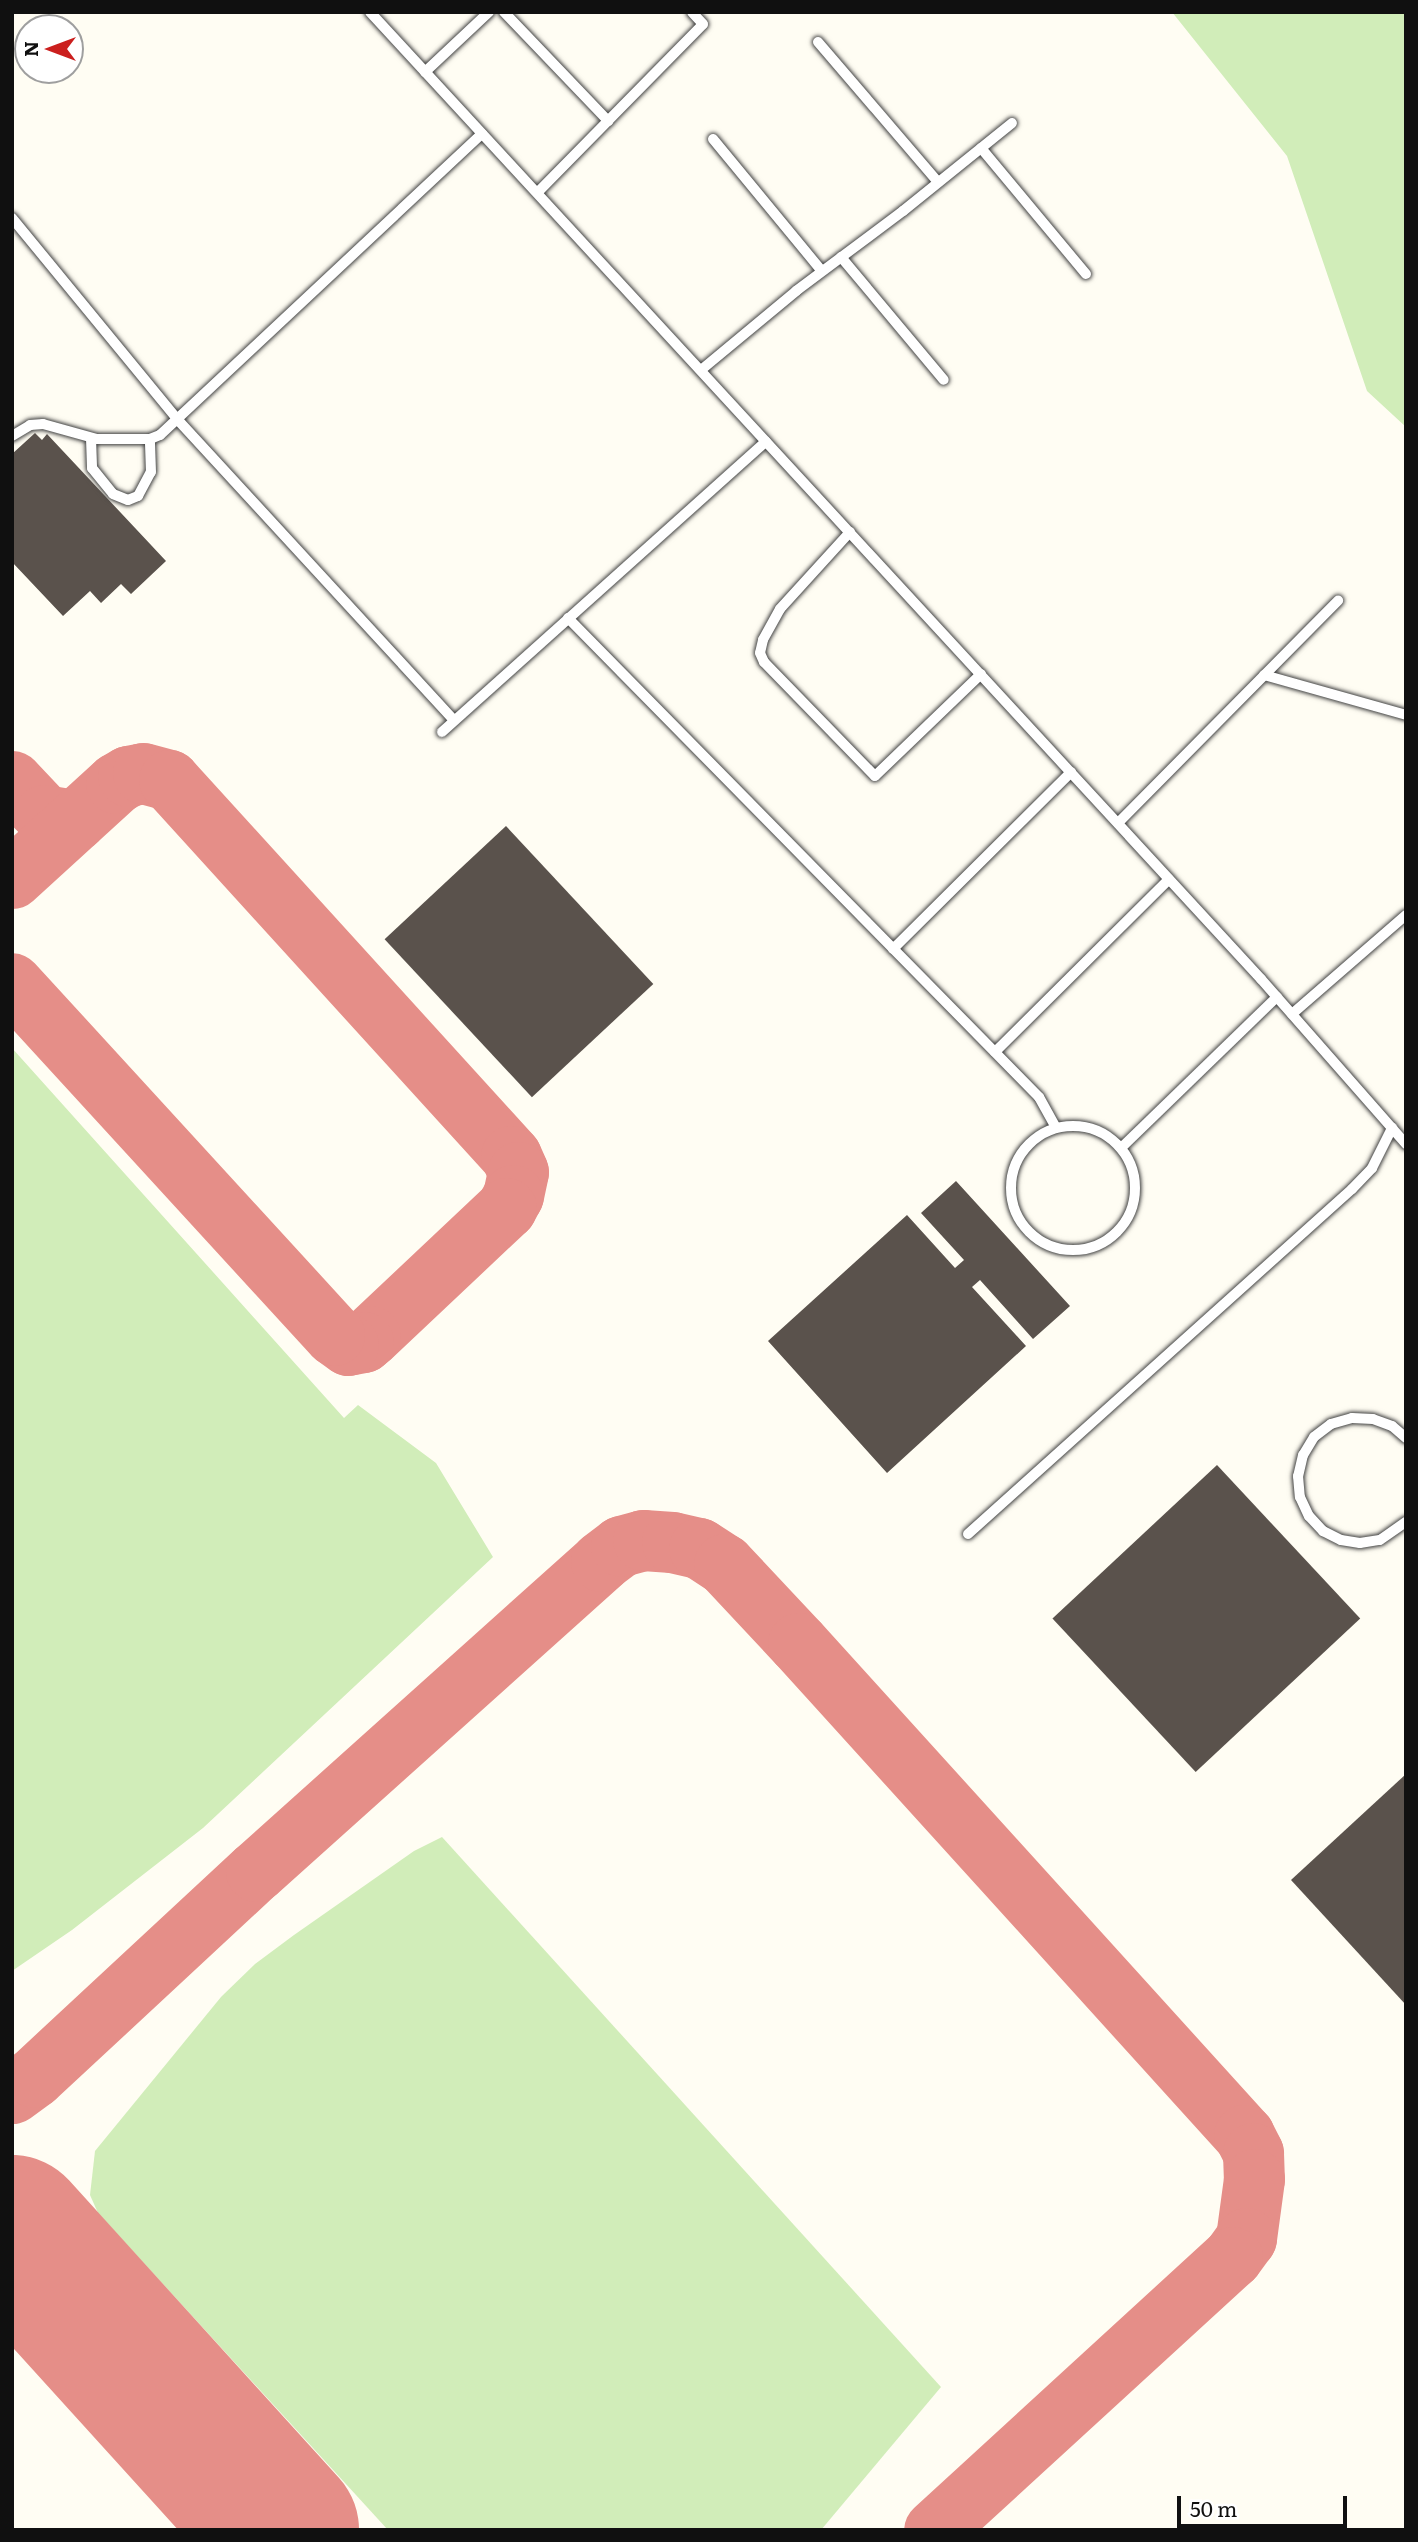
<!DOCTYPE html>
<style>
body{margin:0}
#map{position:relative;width:1418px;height:2542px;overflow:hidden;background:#fffdf3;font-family:Literata,serif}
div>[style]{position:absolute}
.green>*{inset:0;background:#d1edb9}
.taxiway>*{height:61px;margin:-30.5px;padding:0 30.5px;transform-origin:30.5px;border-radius:30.5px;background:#e58e88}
.runway>*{height:154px;margin:-77px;padding:0 77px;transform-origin:77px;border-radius:77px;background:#e58e88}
.building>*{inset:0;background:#5a524c;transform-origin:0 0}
.roads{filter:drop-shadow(0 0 2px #434343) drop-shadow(0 0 2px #434343)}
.lane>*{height:10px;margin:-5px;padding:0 5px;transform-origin:5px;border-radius:5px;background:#fff}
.lane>.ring{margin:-5px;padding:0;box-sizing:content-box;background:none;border:10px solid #fff;border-radius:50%}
span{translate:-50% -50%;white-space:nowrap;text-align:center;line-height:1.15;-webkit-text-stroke:7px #fff;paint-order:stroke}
.frame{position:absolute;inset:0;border:14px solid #101010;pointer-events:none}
.north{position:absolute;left:14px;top:14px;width:70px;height:70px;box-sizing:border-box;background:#fff;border:2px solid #9f9f9f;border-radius:50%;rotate:270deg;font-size:19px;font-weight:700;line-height:28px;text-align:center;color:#101010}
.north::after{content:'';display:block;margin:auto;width:24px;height:32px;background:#cb1f1e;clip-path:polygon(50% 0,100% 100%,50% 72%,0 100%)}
.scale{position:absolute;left:1177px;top:2496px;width:170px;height:32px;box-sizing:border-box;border:4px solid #101010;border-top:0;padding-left:9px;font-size:21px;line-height:24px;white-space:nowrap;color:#101010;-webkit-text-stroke:5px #fff;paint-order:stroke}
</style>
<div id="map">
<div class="green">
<div style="clip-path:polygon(1172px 12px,1406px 12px,1406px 427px,1367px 391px,1287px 156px)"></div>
<div style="clip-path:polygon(12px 1048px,344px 1418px,358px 1405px,436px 1463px,493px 1557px,203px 1828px,72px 1930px,12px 1971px)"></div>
<div style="clip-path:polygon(442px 1837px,941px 2387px,821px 2530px,388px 2530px,98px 2213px,90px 2195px,95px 2151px,221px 1997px,255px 1964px,294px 1935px,414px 1851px)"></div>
</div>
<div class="taxiway">
<div style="left:12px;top:781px;width:47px;rotate:46.7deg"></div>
<div style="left:44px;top:815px;width:32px;rotate:9deg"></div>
<div style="left:12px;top:878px;width:141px;rotate:-42.4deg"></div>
<div style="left:116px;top:783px;width:14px;rotate:-30deg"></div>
<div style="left:128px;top:776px;width:15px;rotate:-11deg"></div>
<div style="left:143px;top:773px;width:27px;rotate:15deg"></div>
<div style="left:169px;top:780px;width:508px;rotate:47.71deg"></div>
<div style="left:511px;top:1156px;width:17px;rotate:66deg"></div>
<div style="left:518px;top:1172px;width:24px;rotate:102deg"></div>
<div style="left:513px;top:1195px;width:15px;rotate:118deg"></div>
<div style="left:506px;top:1208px;width:187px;rotate:136.7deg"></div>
<div style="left:370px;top:1336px;width:9px;rotate:139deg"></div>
<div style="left:363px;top:1342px;width:15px;rotate:169deg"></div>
<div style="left:348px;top:1345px;width:17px;rotate:-144deg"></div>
<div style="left:334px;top:1335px;width:477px;rotate:-132.5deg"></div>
<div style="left:12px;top:2093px;width:27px;rotate:-36deg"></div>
<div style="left:34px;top:2077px;width:303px;rotate:-42.9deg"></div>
<div style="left:256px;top:1871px;width:464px;rotate:-41.9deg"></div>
<div style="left:601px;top:1561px;width:25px;rotate:-37deg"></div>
<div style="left:621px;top:1546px;width:23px;rotate:-15deg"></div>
<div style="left:643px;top:1540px;width:29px;rotate:4deg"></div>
<div style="left:672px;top:1542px;width:28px;rotate:13deg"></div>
<div style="left:699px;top:1548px;width:30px;rotate:33deg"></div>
<div style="left:724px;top:1564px;width:108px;rotate:46.9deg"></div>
<div style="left:798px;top:1643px;width:664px;rotate:47.81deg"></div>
<div style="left:1244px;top:2135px;width:20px;rotate:63deg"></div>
<div style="left:1253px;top:2153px;width:26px;rotate:88deg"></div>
<div style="left:1254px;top:2179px;width:60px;rotate:97.7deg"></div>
<div style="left:1246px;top:2238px;width:24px;rotate:126deg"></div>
<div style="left:1232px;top:2257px;width:404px;rotate:137.5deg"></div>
<div style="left:12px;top:2248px;width:28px;rotate:26deg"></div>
</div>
<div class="runway">
<div style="left:12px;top:2232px;width:402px;rotate:47.8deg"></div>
</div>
<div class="building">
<div style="clip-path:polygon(35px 433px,42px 440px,47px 434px,166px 561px,131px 594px,121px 584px,101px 603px,90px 591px,63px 616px,12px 562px,12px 454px)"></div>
<div style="left:506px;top:826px;width:216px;height:166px;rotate:47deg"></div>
<div style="clip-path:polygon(956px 1181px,1070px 1306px,1033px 1339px,980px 1280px,972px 1287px,1026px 1346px,887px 1473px,768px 1341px,907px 1215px,955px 1268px,964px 1260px,921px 1213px)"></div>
<div style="left:1217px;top:1465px;width:210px;height:225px;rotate:47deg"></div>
<div style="clip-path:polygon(1406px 1774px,1406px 2005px,1291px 1880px)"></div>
</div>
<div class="roads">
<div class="lane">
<div style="left:370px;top:12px;width:1315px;rotate:47.34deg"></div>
<div style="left:1261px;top:979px;width:220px;rotate:48.7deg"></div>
<div style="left:504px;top:12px;width:151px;rotate:46.3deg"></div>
<div style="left:818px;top:42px;width:184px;rotate:49.4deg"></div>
<div style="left:425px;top:72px;width:88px;rotate:-43.2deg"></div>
<div style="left:713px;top:139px;width:171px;rotate:50.5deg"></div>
<div style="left:981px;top:148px;width:164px;rotate:50.2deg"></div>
<div style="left:538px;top:192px;width:235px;rotate:-45.5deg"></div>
<div style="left:703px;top:24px;width:16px;rotate:-133deg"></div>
<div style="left:12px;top:218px;width:260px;rotate:50.6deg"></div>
<div style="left:177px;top:419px;width:409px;rotate:47.4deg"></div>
<div style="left:841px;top:257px;width:160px;rotate:50.1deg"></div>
<div style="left:701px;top:370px;width:124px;rotate:-39.7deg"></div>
<div style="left:796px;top:291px;width:134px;rotate:-36.8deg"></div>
<div style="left:903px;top:211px;width:140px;rotate:-38.9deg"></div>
<div style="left:12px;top:436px;width:21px;rotate:-31deg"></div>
<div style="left:30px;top:425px;width:13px;rotate:-4deg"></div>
<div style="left:43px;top:424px;width:56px;rotate:15.5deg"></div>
<div style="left:97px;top:439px;width:53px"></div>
<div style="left:150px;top:439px;width:11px;rotate:-22deg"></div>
<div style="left:160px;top:435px;width:441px;rotate:-43.1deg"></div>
<div style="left:91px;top:438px;width:30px;rotate:88deg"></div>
<div style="left:92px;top:468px;width:33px;rotate:51deg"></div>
<div style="left:113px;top:494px;width:16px;rotate:22deg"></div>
<div style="left:128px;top:500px;width:11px;rotate:-22deg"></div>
<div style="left:138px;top:496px;width:27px;rotate:-62deg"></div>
<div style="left:151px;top:472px;width:33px;rotate:-92deg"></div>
<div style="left:850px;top:532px;width:104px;rotate:132.3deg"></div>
<div style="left:780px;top:609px;width:35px;rotate:119deg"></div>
<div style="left:763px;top:640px;width:13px;rotate:103deg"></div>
<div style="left:760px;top:653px;width:10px;rotate:66deg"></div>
<div style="left:764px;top:662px;width:159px;rotate:45.8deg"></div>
<div style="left:875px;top:776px;width:147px;rotate:-43.9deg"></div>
<div style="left:568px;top:618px;width:672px;rotate:45.48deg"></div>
<div style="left:1039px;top:1097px;width:35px;rotate:61deg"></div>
<div style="left:1264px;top:675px;width:148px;rotate:15.7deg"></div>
<div style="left:442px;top:732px;width:435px;rotate:-41.9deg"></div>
<div style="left:1118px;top:823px;width:313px;rotate:-45.3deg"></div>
<div style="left:893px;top:949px;width:251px;rotate:-44.8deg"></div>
<div style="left:1292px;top:1014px;width:151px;rotate:-41deg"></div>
<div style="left:995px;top:1052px;width:245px;rotate:-44.8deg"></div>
<div class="ring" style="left:1011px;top:1126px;width:114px;height:114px"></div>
<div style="left:1121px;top:1148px;width:217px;rotate:-44.1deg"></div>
<div style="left:1406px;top:1438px;width:18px;rotate:-139deg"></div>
<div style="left:1392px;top:1426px;width:20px;rotate:-160deg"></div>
<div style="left:1373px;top:1419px;width:21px;rotate:-177deg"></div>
<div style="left:1352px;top:1418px;width:22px;rotate:164deg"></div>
<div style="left:1331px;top:1424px;width:21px;rotate:143deg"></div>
<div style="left:1314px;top:1437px;width:21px;rotate:121deg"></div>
<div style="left:1303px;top:1455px;width:22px;rotate:103deg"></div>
<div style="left:1298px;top:1476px;width:21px;rotate:85deg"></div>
<div style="left:1300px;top:1497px;width:21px;rotate:65deg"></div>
<div style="left:1309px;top:1516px;width:21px;rotate:47deg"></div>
<div style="left:1323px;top:1531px;width:20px;rotate:27deg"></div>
<div style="left:1341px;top:1540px;width:19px;rotate:9deg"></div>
<div style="left:1360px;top:1543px;width:20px;rotate:-9deg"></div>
<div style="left:1380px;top:1540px;width:32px;rotate:-35deg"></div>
<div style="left:968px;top:1534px;width:516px;rotate:-41.94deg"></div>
<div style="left:1352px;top:1189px;width:29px;rotate:-46deg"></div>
<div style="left:1372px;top:1168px;width:45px;rotate:-63.4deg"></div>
</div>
</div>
<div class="frame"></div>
<div class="north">N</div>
<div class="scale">50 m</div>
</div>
